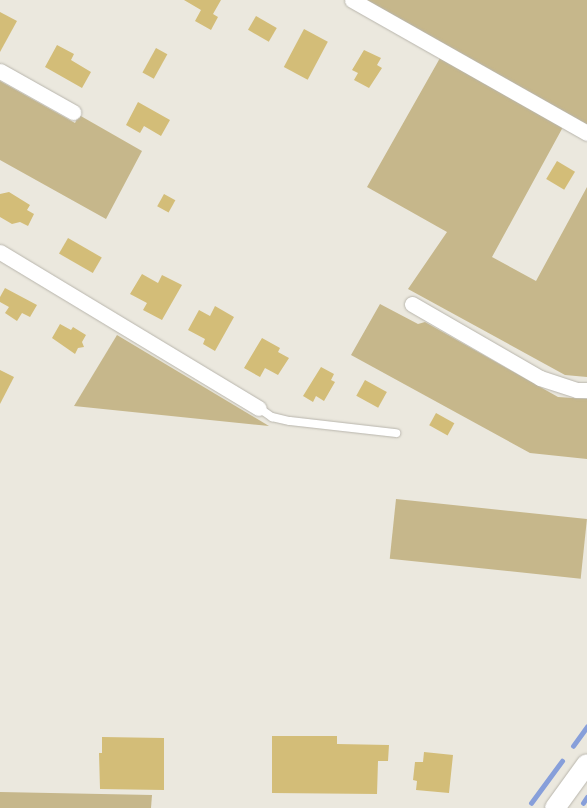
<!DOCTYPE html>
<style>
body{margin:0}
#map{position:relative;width:587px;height:808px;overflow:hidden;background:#ebe8de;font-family:"Archivo Narrow",sans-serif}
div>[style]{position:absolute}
.green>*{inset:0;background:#c6b78b;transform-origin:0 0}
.stream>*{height:4.5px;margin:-2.25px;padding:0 2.25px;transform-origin:2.25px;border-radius:2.25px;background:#879fda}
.building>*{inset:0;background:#d3bd78;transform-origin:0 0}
.roads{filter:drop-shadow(0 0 1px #b8b5ac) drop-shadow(0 0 1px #b8b5ac)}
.lane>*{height:8px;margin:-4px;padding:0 4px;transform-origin:4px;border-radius:4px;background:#fff}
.street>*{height:15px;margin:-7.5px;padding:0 7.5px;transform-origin:7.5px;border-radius:7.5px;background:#fff}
.secondary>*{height:20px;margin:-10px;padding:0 10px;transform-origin:10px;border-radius:10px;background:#fff}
span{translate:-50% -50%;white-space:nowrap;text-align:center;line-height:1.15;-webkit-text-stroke:4px #fff;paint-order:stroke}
</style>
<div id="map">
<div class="green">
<div style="clip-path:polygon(361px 0,587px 0,587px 127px)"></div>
<div style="clip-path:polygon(440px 58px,563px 127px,492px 257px,536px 281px,587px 187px,587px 377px,565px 375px,408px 289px,447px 232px,367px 187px)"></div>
<div style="clip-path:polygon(0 81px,75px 123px,79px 115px,142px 151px,106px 219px,0 160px)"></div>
<div style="clip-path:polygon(380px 304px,418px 324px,425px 322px,558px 397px,587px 399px,587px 459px,530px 453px,351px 355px)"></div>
<div style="clip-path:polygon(117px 335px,269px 426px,74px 406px)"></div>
<div style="left:396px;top:499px;width:192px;height:60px;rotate:6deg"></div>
<div style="clip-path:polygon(0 792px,152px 795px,151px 808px,0 808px)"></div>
</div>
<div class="stream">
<div style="left:573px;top:746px;width:24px;rotate:-54deg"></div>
<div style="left:531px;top:803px;width:52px;rotate:-53.6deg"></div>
<div style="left:583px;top:803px;width:7px;rotate:-56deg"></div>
</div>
<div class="building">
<div style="clip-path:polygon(184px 0,221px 0,213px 14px,218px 17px,211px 30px,195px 21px,201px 10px)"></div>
<div style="clip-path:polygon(0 12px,17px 21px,0 52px)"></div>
<div style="left:256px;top:16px;width:24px;height:16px;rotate:30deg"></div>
<div style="left:304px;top:29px;width:27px;height:43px;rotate:28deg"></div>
<div style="clip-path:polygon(57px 45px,74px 54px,71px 60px,91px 72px,82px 88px,45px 67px)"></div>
<div style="left:156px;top:48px;width:13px;height:28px;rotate:29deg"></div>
<div style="clip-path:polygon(364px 50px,381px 58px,377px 65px,382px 68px,369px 88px,354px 80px,358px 73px,352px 70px)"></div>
<div style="clip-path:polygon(138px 102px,170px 120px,161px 136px,144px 126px,140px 133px,126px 125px)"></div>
<div style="left:557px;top:161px;width:21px;height:21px;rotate:31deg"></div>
<div style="clip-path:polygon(9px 192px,30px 205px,27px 210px,34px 214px,28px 226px,20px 222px,12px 224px,0 217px,0 194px)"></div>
<div style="left:164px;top:194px;width:13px;height:14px;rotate:29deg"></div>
<div style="left:68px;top:238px;width:39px;height:18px;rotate:30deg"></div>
<div style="clip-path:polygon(142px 274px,158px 283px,162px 275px,182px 285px,162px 320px,143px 310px,147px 303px,130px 294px)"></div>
<div style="clip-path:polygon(5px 288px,37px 305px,30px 317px,22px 313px,17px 321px,5px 313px,9px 307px,0 302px,0 297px)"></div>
<div style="clip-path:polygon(215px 306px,234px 317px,215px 351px,203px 344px,205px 339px,188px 330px,199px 310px,210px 316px)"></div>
<div style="clip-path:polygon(60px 324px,71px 330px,73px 327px,86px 335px,82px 342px,84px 347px,78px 348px,75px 354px,52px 338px)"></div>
<div style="clip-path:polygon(262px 338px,280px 348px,278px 352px,289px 358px,278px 375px,265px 368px,260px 377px,244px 368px)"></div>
<div style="clip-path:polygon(321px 367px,334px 374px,331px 380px,335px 382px,324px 401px,316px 396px,313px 402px,303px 396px)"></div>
<div style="clip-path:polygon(0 370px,14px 377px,0 404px)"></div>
<div style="left:365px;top:380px;width:25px;height:18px;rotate:29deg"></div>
<div style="left:436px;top:413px;width:21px;height:14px;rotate:29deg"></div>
<div style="clip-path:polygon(272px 736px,337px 736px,337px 744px,389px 745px,388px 761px,378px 761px,377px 794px,272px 793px)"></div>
<div style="clip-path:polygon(102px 737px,164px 738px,164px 790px,100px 789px,99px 753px,102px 753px)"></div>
<div style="clip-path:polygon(424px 752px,453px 755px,449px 793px,416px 790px,417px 781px,413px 780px,415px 762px,423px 762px)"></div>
</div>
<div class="roads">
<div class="lane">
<div style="left:259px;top:408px;width:16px;rotate:35deg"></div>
<div style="left:272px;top:417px;width:18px;rotate:13deg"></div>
<div style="left:290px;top:421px;width:107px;rotate:6.5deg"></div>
</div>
<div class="street">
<div style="left:352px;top:0;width:270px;rotate:29.5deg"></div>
<div style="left:0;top:71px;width:84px;rotate:29.3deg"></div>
<div style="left:0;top:252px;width:302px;rotate:31.1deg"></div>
<div style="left:412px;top:304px;width:148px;rotate:30deg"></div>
<div style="left:540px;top:378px;width:39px;rotate:18deg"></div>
<div style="left:577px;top:390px;width:10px"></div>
</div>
<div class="secondary">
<div style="left:555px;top:808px;width:54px;rotate:-54deg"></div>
</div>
</div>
</div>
